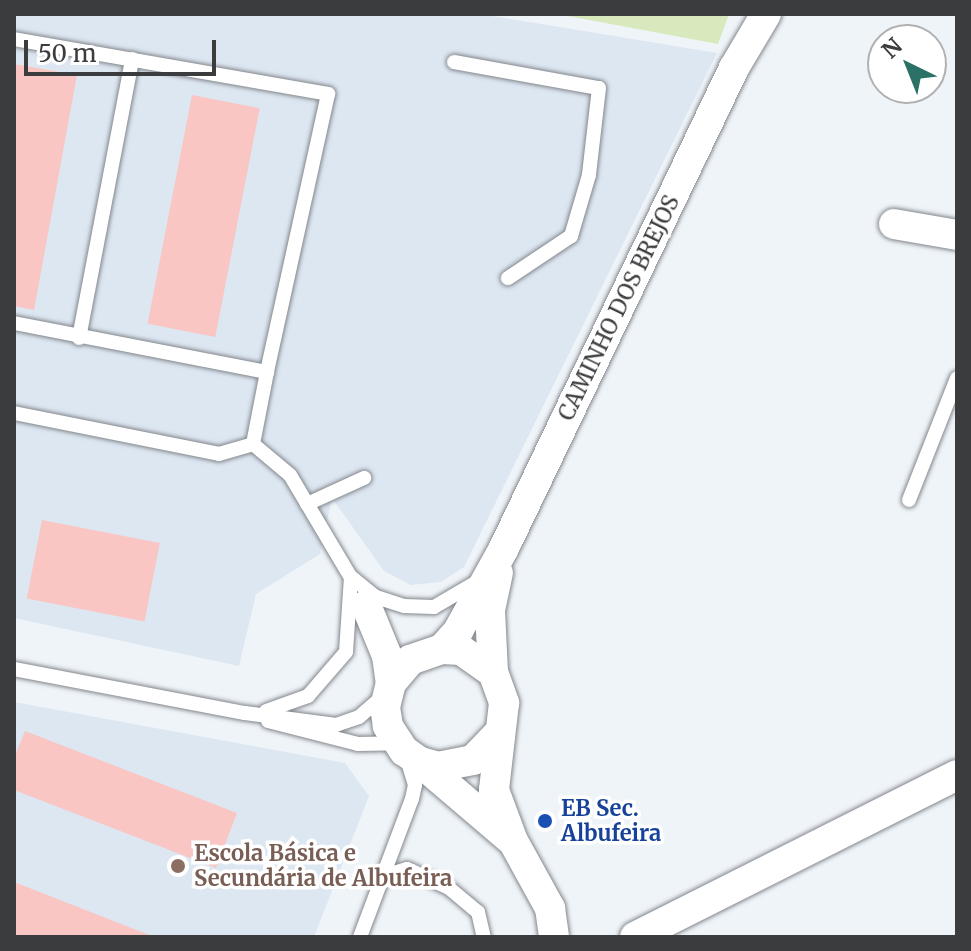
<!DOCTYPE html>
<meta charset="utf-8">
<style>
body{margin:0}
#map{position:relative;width:971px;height:951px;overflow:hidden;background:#eff4f9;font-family:Merriweather,serif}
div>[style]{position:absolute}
.built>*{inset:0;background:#dde7f2}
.green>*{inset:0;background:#d7e9bd}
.building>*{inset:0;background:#f9c6c3;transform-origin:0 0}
.roads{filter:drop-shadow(0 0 2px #83878c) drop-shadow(0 0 2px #83878c)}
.service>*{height:14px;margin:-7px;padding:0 7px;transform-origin:7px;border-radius:7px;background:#fff}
.minor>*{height:30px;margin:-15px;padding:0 15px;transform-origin:15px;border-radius:15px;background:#fff}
.dots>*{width:22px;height:22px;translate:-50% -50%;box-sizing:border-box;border:4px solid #fff;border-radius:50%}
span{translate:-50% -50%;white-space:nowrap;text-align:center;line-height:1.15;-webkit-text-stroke:7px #fff;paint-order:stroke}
.street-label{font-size:22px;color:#3b3c3e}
.transit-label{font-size:22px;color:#164399;font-weight:700}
.left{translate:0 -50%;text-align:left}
.education-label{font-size:22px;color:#785e54;font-weight:700}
.frame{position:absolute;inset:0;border:16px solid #3b3c3e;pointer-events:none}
.north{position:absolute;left:867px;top:24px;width:80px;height:80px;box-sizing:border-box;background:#fff;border:2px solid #b1b1b2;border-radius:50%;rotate:317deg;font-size:22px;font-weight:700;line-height:32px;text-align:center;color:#3b3c3e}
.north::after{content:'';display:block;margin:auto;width:28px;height:36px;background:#2c7165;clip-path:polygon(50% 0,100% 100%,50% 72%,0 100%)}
.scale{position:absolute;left:24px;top:40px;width:192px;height:36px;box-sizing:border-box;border:4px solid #3b3c3e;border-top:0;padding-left:10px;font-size:24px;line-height:28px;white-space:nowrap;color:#3b3c3e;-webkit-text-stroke:6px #fff;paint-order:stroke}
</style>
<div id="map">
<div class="built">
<div style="clip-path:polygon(14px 14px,480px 14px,717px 53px,464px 567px,441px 582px,411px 585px,384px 571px,332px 498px,320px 554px,256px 594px,239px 666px,14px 618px)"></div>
<div style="clip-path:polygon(14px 702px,345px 763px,369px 796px,314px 937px,14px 937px)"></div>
</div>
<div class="green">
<div style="clip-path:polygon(557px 14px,729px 14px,718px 44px)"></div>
</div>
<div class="building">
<div style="clip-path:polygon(14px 64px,77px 75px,34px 310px,14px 306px)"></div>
<div style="left:192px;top:95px;width:69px;height:233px;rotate:11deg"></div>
<div style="left:42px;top:520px;width:120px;height:80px;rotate:11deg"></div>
<div style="clip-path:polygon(25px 731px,237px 813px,216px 868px,14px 790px,14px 758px)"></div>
<div style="clip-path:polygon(14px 882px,152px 936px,152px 937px,14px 937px)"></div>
</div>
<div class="roads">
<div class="service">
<div style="left:14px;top:39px;width:319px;rotate:9.9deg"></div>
<div style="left:328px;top:94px;width:285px;rotate:102.4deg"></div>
<div style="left:454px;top:62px;width:147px;rotate:10.2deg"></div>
<div style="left:599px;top:88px;width:88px;rotate:96.6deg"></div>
<div style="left:589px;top:175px;width:64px;rotate:106.4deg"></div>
<div style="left:571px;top:236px;width:76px;rotate:146.3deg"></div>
<div style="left:14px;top:323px;width:258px;rotate:11deg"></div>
<div style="left:267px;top:372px;width:73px;rotate:101deg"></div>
<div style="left:79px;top:338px;width:284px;rotate:-79.2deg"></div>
<div style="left:14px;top:413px;width:209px;rotate:11.3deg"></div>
<div style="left:219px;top:454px;width:35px;rotate:-16deg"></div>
<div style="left:253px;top:444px;width:48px;rotate:40deg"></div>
<div style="left:290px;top:475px;width:126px;rotate:59.3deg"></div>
<div style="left:909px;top:500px;width:131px;rotate:-68.5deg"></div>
<div style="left:307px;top:504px;width:63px;rotate:-24.5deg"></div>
<div style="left:351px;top:577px;width:32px;rotate:39deg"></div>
<div style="left:376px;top:597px;width:29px;rotate:18deg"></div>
<div style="left:404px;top:606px;width:30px;rotate:2deg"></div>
<div style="left:434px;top:607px;width:48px;rotate:-30.3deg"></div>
<div style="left:14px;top:669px;width:235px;rotate:10.8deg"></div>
<div style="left:245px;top:713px;width:92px;rotate:7.5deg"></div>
<div style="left:336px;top:725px;width:24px;rotate:-19deg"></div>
<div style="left:359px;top:717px;width:32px;rotate:-41deg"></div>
<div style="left:266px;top:711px;width:45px;rotate:-19.7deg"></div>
<div style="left:308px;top:696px;width:58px;rotate:-49.2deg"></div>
<div style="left:346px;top:652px;width:75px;rotate:-86.2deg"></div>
<div style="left:268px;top:721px;width:93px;rotate:14.3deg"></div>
<div style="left:358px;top:744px;width:39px;rotate:-1deg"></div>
<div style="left:384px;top:876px;width:24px;rotate:-17deg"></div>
<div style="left:407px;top:869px;width:46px;rotate:24.3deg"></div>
<div style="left:449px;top:888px;width:38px;rotate:40deg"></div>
<div style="left:478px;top:912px;width:26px;rotate:77deg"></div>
<div style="left:360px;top:937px;width:147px;rotate:-69.4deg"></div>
<div style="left:412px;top:799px;width:14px;rotate:-78deg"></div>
<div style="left:415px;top:785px;width:27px;rotate:-107deg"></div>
</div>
<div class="minor">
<div style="left:894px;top:224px;width:64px;rotate:9.9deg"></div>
<div style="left:366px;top:605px;width:55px;rotate:67.6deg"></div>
<div style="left:387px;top:656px;width:27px;rotate:82deg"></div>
<div style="left:442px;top:649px;width:24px;rotate:-48deg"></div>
<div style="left:458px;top:631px;width:95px;rotate:-61deg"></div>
<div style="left:504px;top:548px;width:532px;rotate:-64.4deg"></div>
<div style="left:734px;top:68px;width:63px;rotate:-59.3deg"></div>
<div style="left:493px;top:672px;width:62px;rotate:-92.8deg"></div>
<div style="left:490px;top:610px;width:38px;rotate:-78deg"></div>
<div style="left:498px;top:734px;width:36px;rotate:134deg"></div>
<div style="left:473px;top:760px;width:36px;rotate:169deg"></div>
<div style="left:438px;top:767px;width:19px;rotate:-164deg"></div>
<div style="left:420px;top:762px;width:19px;rotate:-145deg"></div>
<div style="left:404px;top:751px;width:30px;rotate:-123deg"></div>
<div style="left:388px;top:726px;width:19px;rotate:-99deg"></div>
<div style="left:385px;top:707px;width:25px;rotate:-76deg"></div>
<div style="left:391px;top:683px;width:30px;rotate:-50deg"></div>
<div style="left:410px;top:660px;width:34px;rotate:-19deg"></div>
<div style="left:442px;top:649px;width:19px;rotate:3deg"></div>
<div style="left:461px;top:650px;width:39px;rotate:35deg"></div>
<div style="left:493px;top:672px;width:33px;rotate:70deg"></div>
<div style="left:504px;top:703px;width:88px;rotate:96.6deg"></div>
<div style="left:494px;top:790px;width:54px;rotate:69.6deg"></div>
<div style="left:513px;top:841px;width:77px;rotate:61.1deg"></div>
<div style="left:550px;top:908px;width:29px;rotate:82deg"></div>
<div style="left:420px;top:762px;width:118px;rotate:40.5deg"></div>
<div style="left:635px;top:937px;width:360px;rotate:-26.7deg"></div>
</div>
</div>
<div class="dots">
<div style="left:545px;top:821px;background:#1a4fb4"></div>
<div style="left:178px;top:866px;background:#8d6e63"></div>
</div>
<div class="street-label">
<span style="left:619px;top:308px;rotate:-64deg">CAMINHO DOS BREJOS</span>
</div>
<div class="transit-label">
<span class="left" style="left:561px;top:821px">EB Sec.<br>Albufeira</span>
</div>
<div class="education-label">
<span class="left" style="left:194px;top:866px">Escola Básica e<br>Secundária de Albufeira</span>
</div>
<div class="frame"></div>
<div class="north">N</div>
<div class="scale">50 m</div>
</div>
